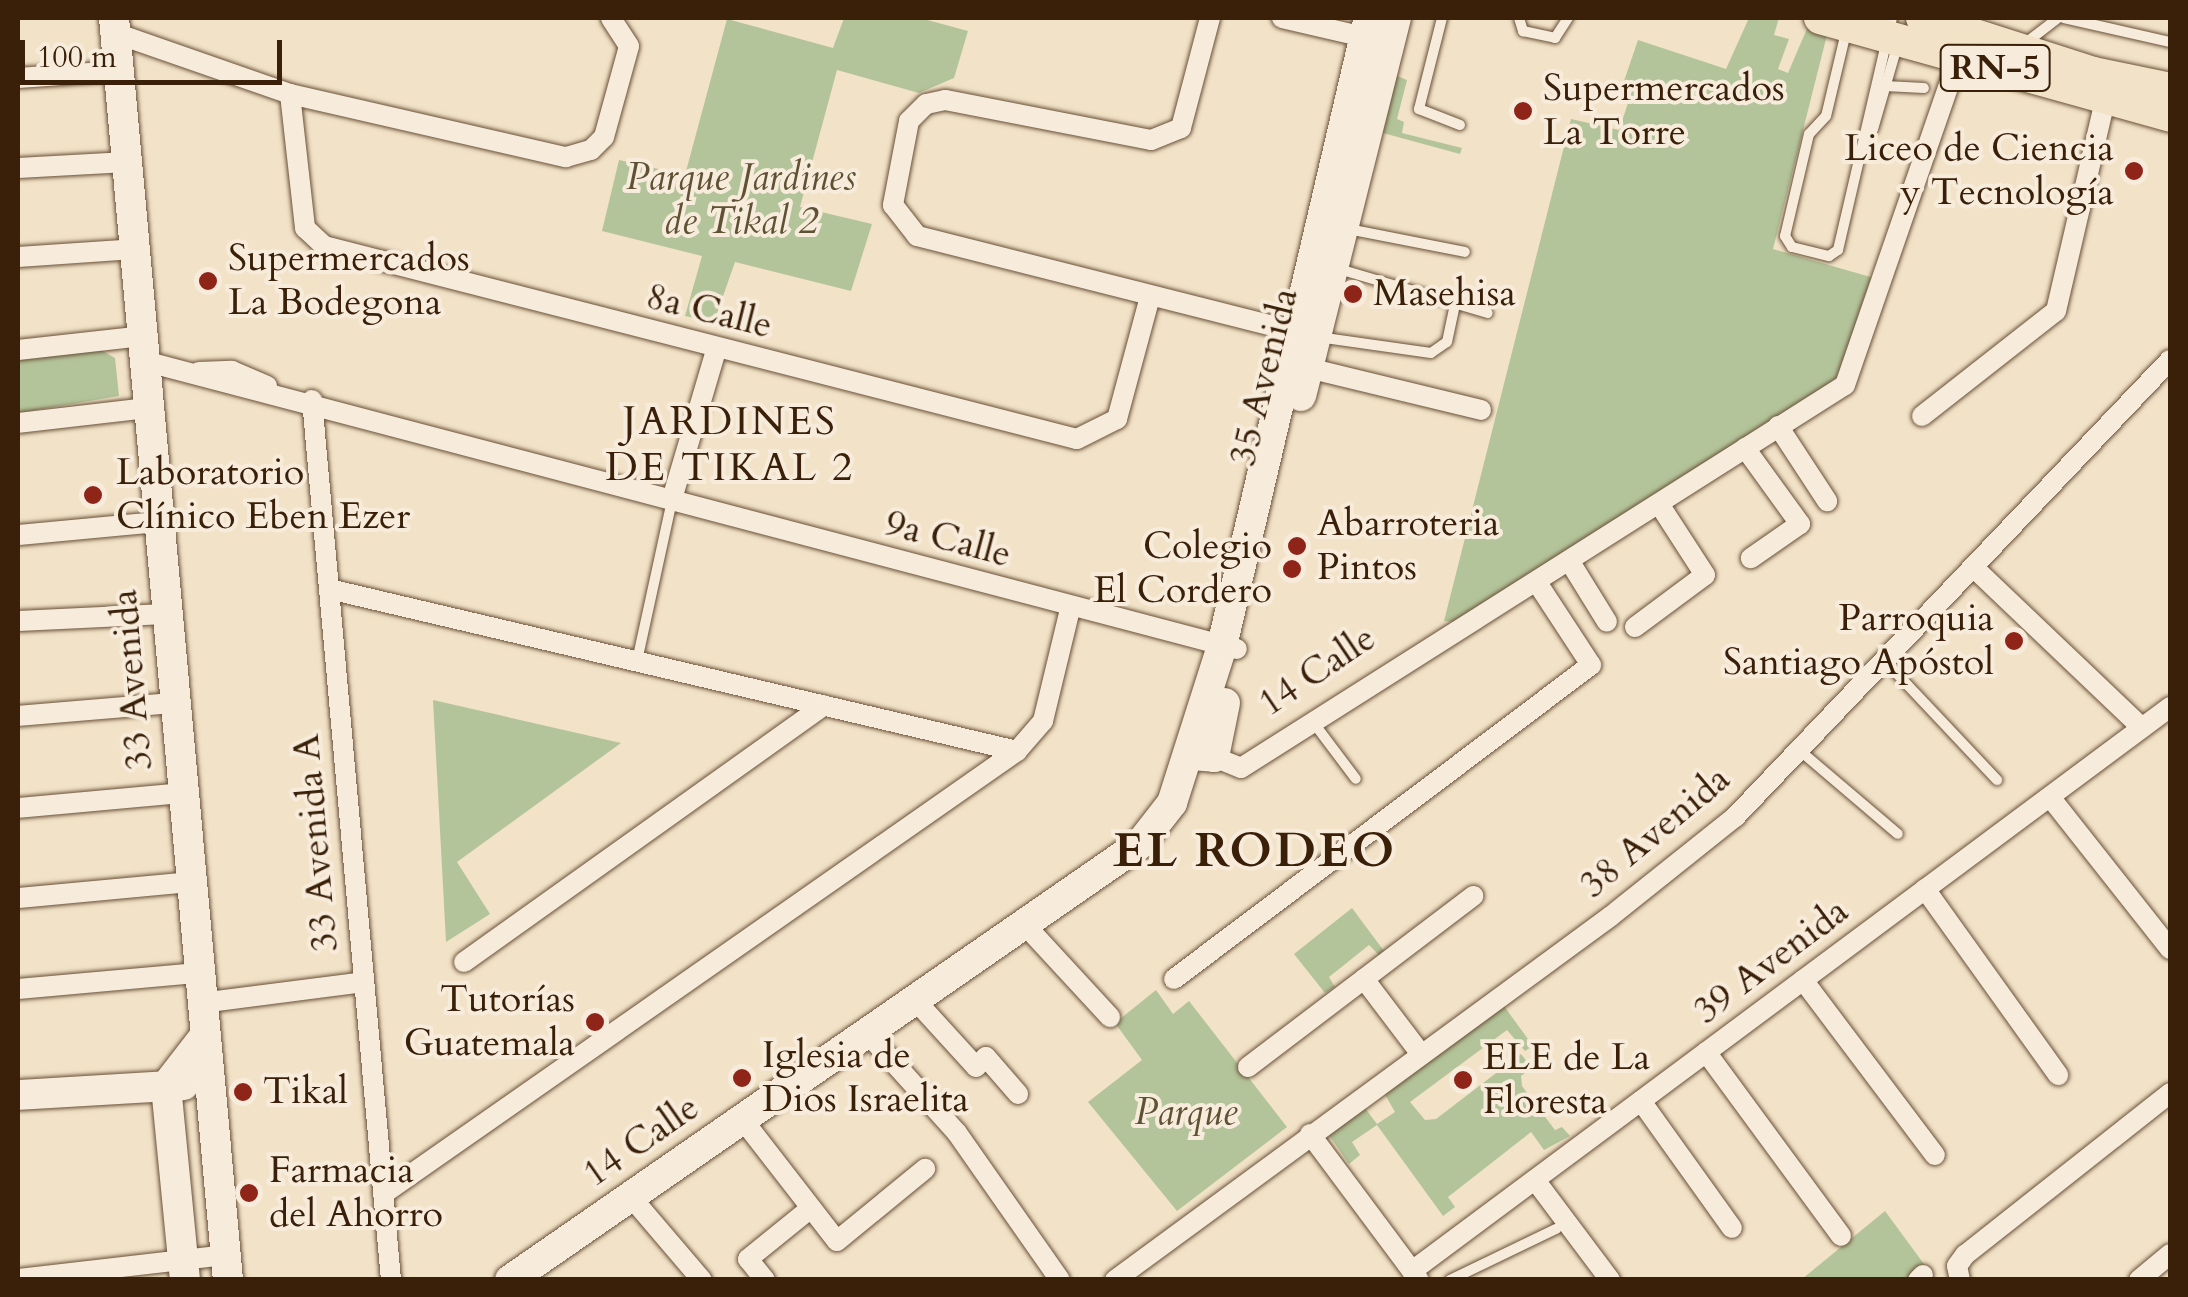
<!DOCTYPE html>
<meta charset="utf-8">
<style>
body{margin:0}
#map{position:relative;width:2188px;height:1297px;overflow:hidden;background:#f2e2c7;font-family:Cardo,serif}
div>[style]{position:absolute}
.green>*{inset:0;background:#b4c49a}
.roads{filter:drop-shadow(0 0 2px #685038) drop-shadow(0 0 2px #685038)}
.lane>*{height:10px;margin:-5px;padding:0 5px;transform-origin:5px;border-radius:5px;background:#f7ecdb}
.street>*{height:20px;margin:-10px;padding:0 10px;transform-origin:10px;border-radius:10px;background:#f7ecdb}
.secondary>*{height:30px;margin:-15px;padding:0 15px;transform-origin:15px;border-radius:15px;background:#f7ecdb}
.primary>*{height:32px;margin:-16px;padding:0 16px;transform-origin:16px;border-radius:16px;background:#f2e2c7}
.dots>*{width:28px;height:28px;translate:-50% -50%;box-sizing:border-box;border:5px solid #f7ecdb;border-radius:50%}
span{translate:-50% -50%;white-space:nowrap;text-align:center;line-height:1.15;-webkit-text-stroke:8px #f7ecdb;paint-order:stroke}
.shield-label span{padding:2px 8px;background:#f7ecdb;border:2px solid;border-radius:8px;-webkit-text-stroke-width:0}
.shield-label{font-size:35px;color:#3a2009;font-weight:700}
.poi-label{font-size:38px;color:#3a2009}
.left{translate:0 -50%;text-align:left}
.right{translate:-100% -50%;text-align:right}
.park-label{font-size:38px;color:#5f5134;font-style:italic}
.street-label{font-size:38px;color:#3a2009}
.neighbourhood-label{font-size:40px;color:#3a2009;letter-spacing:2.5px}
.district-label{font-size:48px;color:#3a2009;font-weight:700;letter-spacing:2.5px}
.frame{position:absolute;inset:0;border:20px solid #3a2009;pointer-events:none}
.scale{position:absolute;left:20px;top:40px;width:262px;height:45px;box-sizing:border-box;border:5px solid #3a2009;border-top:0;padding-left:12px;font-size:30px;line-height:35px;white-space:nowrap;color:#3a2009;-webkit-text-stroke:8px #f7ecdb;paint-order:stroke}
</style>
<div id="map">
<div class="green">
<div style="clip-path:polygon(844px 18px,920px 18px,968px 31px,954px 78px,919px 93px,837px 70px,800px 207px,872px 224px,851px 291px,735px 262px,714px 322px,685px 316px,702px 256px,602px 231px,619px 160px,685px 175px,727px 19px,833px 48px)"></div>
<div style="clip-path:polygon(1749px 18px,1779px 18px,1774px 35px,1789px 39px,1778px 69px,1788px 73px,1809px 24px,1828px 31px,1773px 249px,1874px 278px,1840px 376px,1465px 623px,1444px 621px,1571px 119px,1619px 130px,1634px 85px,1624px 81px,1638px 40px,1726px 69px)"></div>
<div style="clip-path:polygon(1397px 76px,1407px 80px,1397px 119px,1404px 122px,1402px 133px,1462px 148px,1460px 154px,1383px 133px)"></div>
<div style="clip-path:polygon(101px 350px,115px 358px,119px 396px,18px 413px,18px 358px)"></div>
<div style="clip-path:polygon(433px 700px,621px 743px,457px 862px,490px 914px,446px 942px)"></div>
<div style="clip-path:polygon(1352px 908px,1384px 951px,1380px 956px,1369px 945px,1329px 977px,1335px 987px,1325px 993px,1294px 954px)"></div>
<div style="clip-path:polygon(1156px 990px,1173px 1014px,1189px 1001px,1287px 1127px,1177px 1211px,1088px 1102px,1142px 1060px,1115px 1023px)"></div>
<div style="clip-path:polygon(1504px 1006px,1533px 1046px,1525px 1051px,1507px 1030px,1410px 1102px,1425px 1120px,1436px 1119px,1521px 1054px,1532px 1068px,1521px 1076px,1522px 1086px,1555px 1130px,1562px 1127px,1570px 1136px,1544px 1150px,1531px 1132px,1448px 1197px,1455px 1207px,1443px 1216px,1377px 1125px,1352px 1142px,1360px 1155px,1349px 1164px,1329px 1135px,1365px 1108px,1377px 1124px,1395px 1112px,1384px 1093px)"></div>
<div style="clip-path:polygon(1885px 1211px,1935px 1279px,1802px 1279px)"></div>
</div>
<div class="roads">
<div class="lane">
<div style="left:1442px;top:18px;width:94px;rotate:104.2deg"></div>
<div style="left:1419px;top:109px;width:44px;rotate:21.3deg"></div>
<div style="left:1519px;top:18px;width:14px;rotate:73deg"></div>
<div style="left:1523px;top:31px;width:33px;rotate:12deg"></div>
<div style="left:1555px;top:38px;width:24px;rotate:-57deg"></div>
<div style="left:2064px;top:18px;width:109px;rotate:12.8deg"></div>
<div style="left:1847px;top:28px;width:90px;rotate:103.4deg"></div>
<div style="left:1826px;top:116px;width:25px;rotate:133deg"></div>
<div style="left:1809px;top:134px;width:105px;rotate:103.2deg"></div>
<div style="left:1785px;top:236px;width:13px;rotate:58deg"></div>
<div style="left:1792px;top:247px;width:38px;rotate:14deg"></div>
<div style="left:1829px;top:256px;width:11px;rotate:-34deg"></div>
<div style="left:1838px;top:250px;width:238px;rotate:-76.9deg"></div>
<div style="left:2023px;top:45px;width:44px;rotate:-37.6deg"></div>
<div style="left:1885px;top:86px;width:39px;rotate:3deg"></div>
<div style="left:1873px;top:129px;width:90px;rotate:-73.8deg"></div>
<div style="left:1348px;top:229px;width:119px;rotate:11.1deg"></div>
<div style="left:1339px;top:269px;width:155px;rotate:16.5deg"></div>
<div style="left:1318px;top:337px;width:114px;rotate:8.1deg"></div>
<div style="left:1431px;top:353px;width:19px;rotate:-35deg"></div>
<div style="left:1447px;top:342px;width:39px;rotate:-78deg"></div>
<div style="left:1884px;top:660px;width:165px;rotate:46.7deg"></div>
<div style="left:637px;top:661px;width:164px;rotate:-77.7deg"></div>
<div style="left:1313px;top:722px;width:71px;rotate:53deg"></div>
<div style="left:1798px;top:749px;width:131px;rotate:40.4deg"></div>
<div style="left:1450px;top:1280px;width:118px;rotate:-25.7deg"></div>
</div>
<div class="street">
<div style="left:1210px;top:18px;width:114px;rotate:104.8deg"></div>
<div style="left:1181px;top:128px;width:32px;rotate:158deg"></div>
<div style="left:1151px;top:140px;width:210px;rotate:-169deg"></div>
<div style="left:945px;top:100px;width:19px;rotate:168deg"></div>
<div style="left:926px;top:104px;width:24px;rotate:135deg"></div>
<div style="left:909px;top:121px;width:86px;rotate:100.8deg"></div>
<div style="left:893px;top:205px;width:39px;rotate:52deg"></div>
<div style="left:917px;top:236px;width:402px;rotate:14.2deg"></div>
<div style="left:1282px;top:18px;width:93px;rotate:13deg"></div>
<div style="left:115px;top:33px;width:185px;rotate:19.2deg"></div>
<div style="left:290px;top:94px;width:283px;rotate:12.9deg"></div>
<div style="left:566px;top:157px;width:26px;rotate:-16deg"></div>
<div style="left:591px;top:150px;width:18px;rotate:-45deg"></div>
<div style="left:604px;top:137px;width:94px;rotate:-74.6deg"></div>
<div style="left:629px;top:46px;width:33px;rotate:-123deg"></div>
<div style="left:18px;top:78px;width:101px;rotate:-4deg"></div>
<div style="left:290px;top:94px;width:135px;rotate:83.6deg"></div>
<div style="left:305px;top:228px;width:26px;rotate:43deg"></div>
<div style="left:324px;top:246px;width:777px;rotate:14.38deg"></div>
<div style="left:1077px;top:439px;width:45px;rotate:-26.6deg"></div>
<div style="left:1117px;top:419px;width:126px;rotate:-74.9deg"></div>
<div style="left:18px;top:168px;width:109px;rotate:-3.2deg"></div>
<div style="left:18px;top:257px;width:116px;rotate:-3.9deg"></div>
<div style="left:18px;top:350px;width:125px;rotate:-6.4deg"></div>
<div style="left:144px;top:361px;width:1130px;rotate:14.76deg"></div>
<div style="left:1308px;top:368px;width:178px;rotate:13.6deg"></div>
<div style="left:199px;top:372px;width:33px;rotate:-2deg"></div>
<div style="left:232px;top:371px;width:38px;rotate:23deg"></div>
<div style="left:312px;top:400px;width:884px;rotate:84.87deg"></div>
<div style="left:1922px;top:416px;width:170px;rotate:-38.1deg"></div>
<div style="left:2056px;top:311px;width:217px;rotate:-76.9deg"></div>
<div style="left:18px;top:423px;width:131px;rotate:-6.6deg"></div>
<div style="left:1778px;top:426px;width:90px;rotate:56.8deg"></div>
<div style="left:1745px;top:448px;width:94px;rotate:54.1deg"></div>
<div style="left:1800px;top:524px;width:60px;rotate:145.2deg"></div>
<div style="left:672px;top:499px;width:155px;rotate:-73.5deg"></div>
<div style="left:18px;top:535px;width:141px;rotate:-5.3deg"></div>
<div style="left:1570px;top:562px;width:70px;rotate:58.3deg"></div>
<div style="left:1973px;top:567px;width:233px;rotate:43.6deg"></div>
<div style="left:329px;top:589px;width:707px;rotate:13.25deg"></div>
<div style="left:18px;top:621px;width:148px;rotate:-2.7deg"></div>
<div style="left:1635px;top:627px;width:87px;rotate:-36.6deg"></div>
<div style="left:1705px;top:575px;width:85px;rotate:-122.9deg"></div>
<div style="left:18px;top:716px;width:157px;rotate:-4.8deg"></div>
<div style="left:1214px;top:757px;width:29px;rotate:22deg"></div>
<div style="left:1241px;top:768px;width:715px;rotate:-32.38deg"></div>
<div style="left:1845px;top:385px;width:346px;rotate:-70.9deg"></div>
<div style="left:2050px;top:797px;width:194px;rotate:51.7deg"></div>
<div style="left:18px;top:808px;width:165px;rotate:-5.2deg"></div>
<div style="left:1925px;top:889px;width:229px;rotate:54.4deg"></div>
<div style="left:18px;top:898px;width:173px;rotate:-5.3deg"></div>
<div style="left:1026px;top:926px;width:124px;rotate:47.3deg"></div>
<div style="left:464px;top:962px;width:442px;rotate:-35.5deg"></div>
<div style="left:1174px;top:979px;width:522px;rotate:-36.98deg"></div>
<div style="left:1591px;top:665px;width:97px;rotate:-123.2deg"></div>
<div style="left:1364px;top:979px;width:94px;rotate:52.8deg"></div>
<div style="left:1803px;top:980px;width:219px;rotate:53deg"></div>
<div style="left:18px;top:989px;width:181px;rotate:-5.1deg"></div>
<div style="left:916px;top:1001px;width:89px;rotate:47.7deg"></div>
<div style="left:976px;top:1067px;width:14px;rotate:-45deg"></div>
<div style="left:986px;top:1057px;width:49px;rotate:49.1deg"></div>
<div style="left:201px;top:1003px;width:164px;rotate:-7.3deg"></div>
<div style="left:868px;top:1034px;width:133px;rotate:48deg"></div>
<div style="left:957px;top:1133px;width:179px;rotate:55deg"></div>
<div style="left:1706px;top:1052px;width:228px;rotate:53.7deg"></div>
<div style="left:1248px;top:1067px;width:283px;rotate:-37.2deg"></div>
<div style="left:1641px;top:1101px;width:156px;rotate:54.4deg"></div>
<div style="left:743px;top:1120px;width:153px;rotate:52.2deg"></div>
<div style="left:837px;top:1241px;width:114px;rotate:-39.3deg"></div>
<div style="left:1310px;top:1134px;width:182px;rotate:53.3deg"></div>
<div style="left:1535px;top:1180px;width:125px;rotate:53.1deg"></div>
<div style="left:383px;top:1194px;width:773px;rotate:-34.94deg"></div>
<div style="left:1017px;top:751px;width:40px;rotate:-49deg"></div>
<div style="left:1043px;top:721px;width:115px;rotate:-76.4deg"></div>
<div style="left:631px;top:1197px;width:109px;rotate:49.5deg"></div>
<div style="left:1412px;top:1271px;width:945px;rotate:-36.65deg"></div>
<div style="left:18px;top:1279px;width:209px;rotate:-6.6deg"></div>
<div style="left:765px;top:1280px;width:27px;rotate:-129deg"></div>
<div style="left:748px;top:1259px;width:81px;rotate:-39deg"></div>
<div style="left:1115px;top:1280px;width:615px;rotate:-36.27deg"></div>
<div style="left:1611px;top:916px;width:159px;rotate:-38.6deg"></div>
<div style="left:1735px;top:817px;width:631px;rotate:-46.41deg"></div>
<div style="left:1918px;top:1280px;width:7px;rotate:-45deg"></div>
<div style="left:1960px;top:1280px;width:14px;rotate:-102deg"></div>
<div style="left:1957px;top:1266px;width:14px;rotate:-54deg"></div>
<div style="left:1965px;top:1255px;width:261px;rotate:-38.3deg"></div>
<div style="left:2139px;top:1280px;width:40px;rotate:-40deg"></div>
</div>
<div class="secondary">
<div style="left:114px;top:18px;width:1267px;rotate:84.84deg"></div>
<div style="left:1301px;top:396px;width:390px;rotate:-75.9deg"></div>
<div style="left:1192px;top:755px;width:22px;rotate:5deg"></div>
<div style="left:1214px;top:757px;width:55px;rotate:-78.5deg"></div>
<div style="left:18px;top:1095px;width:166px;rotate:-3.4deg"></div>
<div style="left:185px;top:1280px;width:195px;rotate:-95.6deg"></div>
<div style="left:166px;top:1086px;width:62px;rotate:-52.2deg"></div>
<div style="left:510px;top:1280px;width:766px;rotate:-34.69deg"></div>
<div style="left:1140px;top:844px;width:52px;rotate:-52deg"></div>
<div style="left:1172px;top:803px;width:165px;rotate:-72.3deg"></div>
<div style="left:1222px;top:646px;width:645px;rotate:-76.83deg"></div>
</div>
<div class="primary">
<div style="left:1820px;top:18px;width:363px;rotate:15.6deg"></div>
<div style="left:1922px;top:18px;width:180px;rotate:17.8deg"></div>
<div style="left:2093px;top:73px;width:79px;rotate:11.7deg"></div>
</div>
</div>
<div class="dots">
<div style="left:1523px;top:111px;background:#8f2418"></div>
<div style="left:2134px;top:171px;background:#8f2418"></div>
<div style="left:208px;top:281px;background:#8f2418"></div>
<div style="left:1353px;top:294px;background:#8f2418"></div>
<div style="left:93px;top:495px;background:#8f2418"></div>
<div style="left:1297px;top:546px;background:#8f2418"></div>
<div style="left:1292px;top:569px;background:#8f2418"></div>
<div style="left:2014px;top:641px;background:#8f2418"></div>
<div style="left:595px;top:1022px;background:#8f2418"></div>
<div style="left:742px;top:1078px;background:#8f2418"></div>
<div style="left:1463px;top:1080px;background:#8f2418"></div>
<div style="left:243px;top:1092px;background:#8f2418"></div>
<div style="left:249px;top:1193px;background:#8f2418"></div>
</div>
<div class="shield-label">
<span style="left:1995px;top:68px">RN-5</span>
</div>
<div class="poi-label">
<span class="left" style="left:1543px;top:111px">Supermercados<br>La Torre</span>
<span class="right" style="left:2114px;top:171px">Liceo de Ciencia<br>y Tecnología</span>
<span class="left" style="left:228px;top:281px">Supermercados<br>La Bodegona</span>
<span class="left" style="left:1373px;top:294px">Masehisa</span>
<span class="left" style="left:116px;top:495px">Laboratorio<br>Clínico Eben Ezer</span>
<span class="left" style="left:1317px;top:546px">Abarroteria<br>Pintos</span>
<span class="right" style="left:1272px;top:569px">Colegio<br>El Cordero</span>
<span class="right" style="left:1994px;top:641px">Parroquia<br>Santiago Apóstol</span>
<span class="right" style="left:575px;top:1022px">Tutorías<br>Guatemala</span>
<span class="left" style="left:762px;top:1078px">Iglesia de<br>Dios Israelita</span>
<span class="left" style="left:1483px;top:1080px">ELE de La<br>Floresta</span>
<span class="left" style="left:263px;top:1092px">Tikal</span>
<span class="left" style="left:269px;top:1193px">Farmacia<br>del Ahorro</span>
</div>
<div class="park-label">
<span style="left:741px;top:200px">Parque Jardines<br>de Tikal 2</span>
<span style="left:1186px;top:1113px">Parque</span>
</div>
<div class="street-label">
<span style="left:709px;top:311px;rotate:14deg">8a Calle</span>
<span style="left:1264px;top:377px;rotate:-76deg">35 Avenida</span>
<span style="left:948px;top:539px;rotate:15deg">9a Calle</span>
<span style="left:1317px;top:671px;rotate:-34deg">14 Calle</span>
<span style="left:132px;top:680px;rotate:-95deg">33 Avenida</span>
<span style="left:1655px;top:832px;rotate:-40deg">38 Avenida</span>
<span style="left:316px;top:843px;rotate:-95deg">33 Avenida A</span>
<span style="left:1771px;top:961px;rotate:-37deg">39 Avenida</span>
<span style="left:641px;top:1141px;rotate:-35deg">14 Calle</span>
</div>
<div class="neighbourhood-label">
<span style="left:730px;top:445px">JARDINES<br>DE TIKAL 2</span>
</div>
<div class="district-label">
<span style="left:1255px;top:851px">EL RODEO</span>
</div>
<div class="frame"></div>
<div class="scale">100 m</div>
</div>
